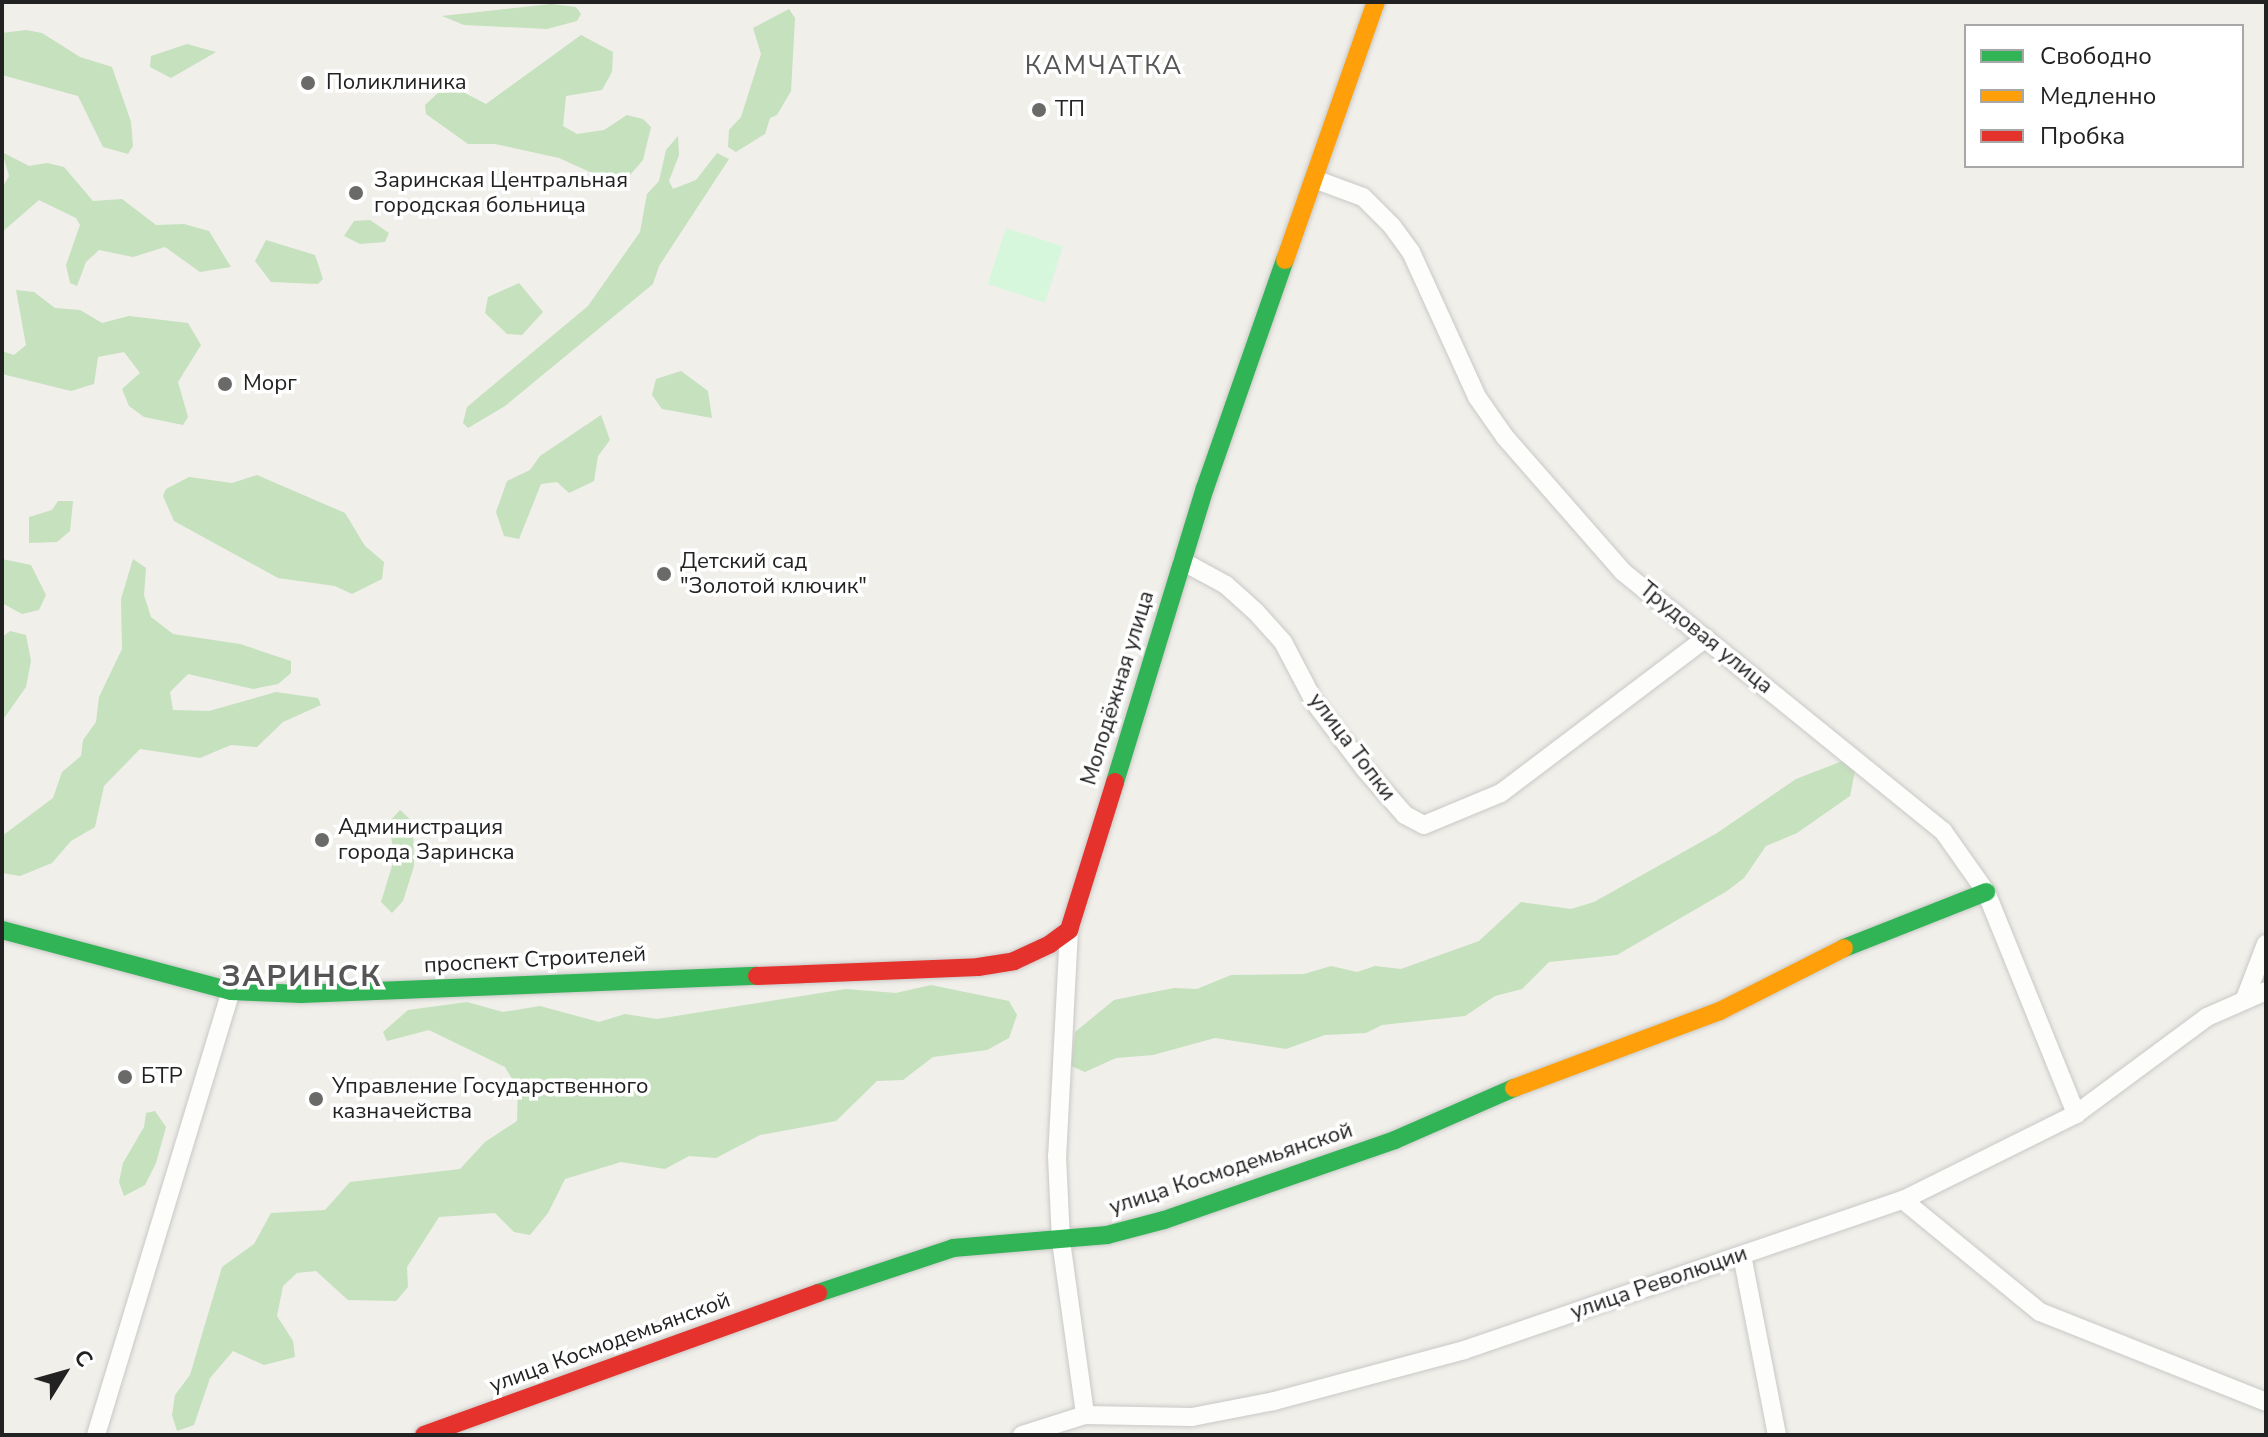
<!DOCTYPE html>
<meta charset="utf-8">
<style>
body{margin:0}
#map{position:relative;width:2268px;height:1437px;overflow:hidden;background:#f0efea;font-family:"Nunito Sans",sans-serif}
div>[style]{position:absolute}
.forest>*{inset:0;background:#c5e1bd}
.park>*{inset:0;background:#d7f7dd;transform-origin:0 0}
.roads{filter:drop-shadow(0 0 2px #c9c8c6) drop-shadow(0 0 2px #c9c8c6)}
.street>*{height:18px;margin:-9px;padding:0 9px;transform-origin:9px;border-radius:9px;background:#fdfdfc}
.fast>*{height:18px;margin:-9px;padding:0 9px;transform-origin:9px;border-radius:9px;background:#30b455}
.slow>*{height:18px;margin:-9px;padding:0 9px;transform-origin:9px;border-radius:9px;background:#ff9f0a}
.jam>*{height:18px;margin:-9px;padding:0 9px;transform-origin:9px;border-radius:9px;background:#e5322d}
.dots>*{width:22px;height:22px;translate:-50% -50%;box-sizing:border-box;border:4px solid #fff;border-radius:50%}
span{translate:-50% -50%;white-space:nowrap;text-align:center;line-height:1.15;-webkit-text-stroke:7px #fff;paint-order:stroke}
.poi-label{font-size:22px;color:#222}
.left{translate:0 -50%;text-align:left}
.street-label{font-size:22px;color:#222}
.quarter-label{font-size:26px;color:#555;letter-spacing:2px}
.district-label{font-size:30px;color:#555;font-weight:700;letter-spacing:2px}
.frame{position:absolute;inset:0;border:4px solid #222;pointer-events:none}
.legend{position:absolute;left:1964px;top:24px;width:280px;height:144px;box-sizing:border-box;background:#fff;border:2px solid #a7a7a7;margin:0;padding:10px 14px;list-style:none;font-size:24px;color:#222}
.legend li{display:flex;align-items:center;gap:16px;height:40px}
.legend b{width:40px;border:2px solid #a7a7a7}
.north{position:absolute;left:24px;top:1333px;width:80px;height:80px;-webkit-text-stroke:6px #fff;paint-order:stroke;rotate:53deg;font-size:22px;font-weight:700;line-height:32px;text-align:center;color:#222}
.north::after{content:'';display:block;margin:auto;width:28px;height:36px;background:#222;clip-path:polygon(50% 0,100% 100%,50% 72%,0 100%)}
</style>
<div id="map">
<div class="forest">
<div style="clip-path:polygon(551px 4px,576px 7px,581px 14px,577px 21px,547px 29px,464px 25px,442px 16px)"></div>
<div style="clip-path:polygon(789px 9px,795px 18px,791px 91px,777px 115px,770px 118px,765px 134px,736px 152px,728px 147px,729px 130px,741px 117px,761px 54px,753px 28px)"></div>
<div style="clip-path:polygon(26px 30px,42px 33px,80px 57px,112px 67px,131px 122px,133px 146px,128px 154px,103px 147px,78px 96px,2px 75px,2px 33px)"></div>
<div style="clip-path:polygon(581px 35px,613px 52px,612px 72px,602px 90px,566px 96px,563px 126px,577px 134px,604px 130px,627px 115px,643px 119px,651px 127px,643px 160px,630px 175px,610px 181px,559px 158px,495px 144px,468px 144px,426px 114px,425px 105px,438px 93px,461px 91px,486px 104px)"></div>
<div style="clip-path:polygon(187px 44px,216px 52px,171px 78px,150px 67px,151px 56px)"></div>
<div style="clip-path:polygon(678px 136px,679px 155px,669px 181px,673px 189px,696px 180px,717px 153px,729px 159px,659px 266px,653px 284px,505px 406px,468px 428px,463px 423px,467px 407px,588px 306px,640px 232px,647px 194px,659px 181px,666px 150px)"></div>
<div style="clip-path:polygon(2px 152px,29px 166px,47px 163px,64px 167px,93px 201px,122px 199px,156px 225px,184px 224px,209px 231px,231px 267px,200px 272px,165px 247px,133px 257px,99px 250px,86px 262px,77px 286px,70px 283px,66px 265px,80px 225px,76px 218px,39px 200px,2px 232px,2px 188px,9px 176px)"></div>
<div style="clip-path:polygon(370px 220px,389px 233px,385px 242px,360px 244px,344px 236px,354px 221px)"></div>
<div style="clip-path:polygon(266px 240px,315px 255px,323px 279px,318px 284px,271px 282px,255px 261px)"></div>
<div style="clip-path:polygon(519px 283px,543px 312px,522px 335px,507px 334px,485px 313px,488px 297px)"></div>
<div style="clip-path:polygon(16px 290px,34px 292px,55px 308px,80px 310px,102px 323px,129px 316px,188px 323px,201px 345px,178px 382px,188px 417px,183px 425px,144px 417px,129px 406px,122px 389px,140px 373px,124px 352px,98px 357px,94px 384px,71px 391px,2px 374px,2px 351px,14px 355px,26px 345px)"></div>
<div style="clip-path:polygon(681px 371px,708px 391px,712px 418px,662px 409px,652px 395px,656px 379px)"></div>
<div style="clip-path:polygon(601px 415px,610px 440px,598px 456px,594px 481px,569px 493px,557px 482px,541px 484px,519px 539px,504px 536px,496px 512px,507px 481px,530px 470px,540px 456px)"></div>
<div style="clip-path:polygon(257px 475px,345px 513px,365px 546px,384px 562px,382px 579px,352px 594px,335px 586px,278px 578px,174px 521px,163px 496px,166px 489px,189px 477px,232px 483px)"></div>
<div style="clip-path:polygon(58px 501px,73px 501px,70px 531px,57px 542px,29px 543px,29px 517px,52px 510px)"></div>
<div style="clip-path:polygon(2px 559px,31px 565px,46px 595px,39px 610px,22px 614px,2px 603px)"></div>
<div style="clip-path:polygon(133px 559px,146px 568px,144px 595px,151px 617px,173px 634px,240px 644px,291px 661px,291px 673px,278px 684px,253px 689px,188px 674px,170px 692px,173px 710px,209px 711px,276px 692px,318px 698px,321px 705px,283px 722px,257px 747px,231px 745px,200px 758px,140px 749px,104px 786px,95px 827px,71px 841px,52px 863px,20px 876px,2px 873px,2px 836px,53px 798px,62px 772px,81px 756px,83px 740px,96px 722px,99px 697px,122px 649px,121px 599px)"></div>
<div style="clip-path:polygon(10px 631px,26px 635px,31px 661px,26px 687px,2px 721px,2px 637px)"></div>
<div style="clip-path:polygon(1845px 760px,1855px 771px,1850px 796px,1797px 833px,1766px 846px,1744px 878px,1727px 891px,1617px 955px,1549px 962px,1522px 989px,1495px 996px,1465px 1016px,1382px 1025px,1366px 1033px,1325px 1035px,1286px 1049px,1215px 1038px,1153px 1055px,1116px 1058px,1085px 1072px,1071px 1066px,1075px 1032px,1114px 1000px,1174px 988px,1197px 989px,1231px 975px,1304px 974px,1331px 966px,1357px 972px,1375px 966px,1401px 969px,1479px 941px,1521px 902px,1571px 909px,1594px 902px,1717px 833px,1796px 779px)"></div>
<div style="clip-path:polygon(400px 810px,413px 822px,414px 866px,403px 901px,392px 913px,381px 902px,395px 856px,388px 823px)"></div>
<div style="clip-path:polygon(931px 985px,1009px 1001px,1017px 1015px,1009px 1038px,987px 1050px,933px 1057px,903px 1080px,877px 1081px,836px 1121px,760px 1135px,716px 1158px,689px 1156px,665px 1169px,621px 1162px,565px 1179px,548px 1213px,530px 1235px,514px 1232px,495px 1213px,439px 1217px,407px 1267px,408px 1287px,396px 1301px,348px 1300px,316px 1271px,297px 1273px,283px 1286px,277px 1316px,293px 1341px,295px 1357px,264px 1365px,233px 1351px,210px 1378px,194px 1425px,177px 1431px,172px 1415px,175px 1395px,190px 1375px,222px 1267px,254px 1244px,271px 1213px,325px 1210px,350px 1182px,460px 1169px,485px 1142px,517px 1121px,518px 1089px,505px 1067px,429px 1030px,387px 1041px,383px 1032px,408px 1010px,467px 1002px,503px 1012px,540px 1006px,599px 1022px,625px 1014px,657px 1019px,846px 989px,896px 993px)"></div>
<div style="clip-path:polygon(155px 1111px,166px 1127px,156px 1163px,145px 1185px,124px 1196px,119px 1182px,123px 1163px,144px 1127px,146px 1113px)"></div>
</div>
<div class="park">
<div style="left:1006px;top:228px;width:60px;height:59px;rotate:18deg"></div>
</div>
<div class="roads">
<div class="street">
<div style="left:1314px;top:179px;width:52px;rotate:20.2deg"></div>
<div style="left:1363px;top:197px;width:41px;rotate:45deg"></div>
<div style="left:1392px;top:226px;width:32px;rotate:54deg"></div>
<div style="left:1411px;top:252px;width:159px;rotate:65.5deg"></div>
<div style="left:1477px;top:397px;width:49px;rotate:55deg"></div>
<div style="left:1505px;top:437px;width:179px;rotate:48.8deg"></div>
<div style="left:1623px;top:572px;width:412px;rotate:39deg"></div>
<div style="left:1943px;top:831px;width:75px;rotate:54.8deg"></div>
<div style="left:1986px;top:892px;width:240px;rotate:67.9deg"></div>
<div style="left:1182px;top:561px;width:50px;rotate:28.6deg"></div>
<div style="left:1226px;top:585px;width:40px;rotate:42deg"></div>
<div style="left:1256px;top:612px;width:40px;rotate:48deg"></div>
<div style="left:1283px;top:642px;width:69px;rotate:62.3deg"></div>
<div style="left:1315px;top:703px;width:81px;rotate:53deg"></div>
<div style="left:1364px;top:768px;width:62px;rotate:48.9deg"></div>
<div style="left:1405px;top:815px;width:21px;rotate:28deg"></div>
<div style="left:1424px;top:825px;width:83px;rotate:-22.6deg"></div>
<div style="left:1501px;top:793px;width:257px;rotate:-37.1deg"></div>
<div style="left:1069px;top:930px;width:226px;rotate:93deg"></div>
<div style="left:1057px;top:1156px;width:85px;rotate:87.3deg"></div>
<div style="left:1061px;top:1241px;width:176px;rotate:82.1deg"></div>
<div style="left:2246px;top:996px;width:56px;rotate:-69deg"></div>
<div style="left:1903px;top:1200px;width:177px;rotate:39.3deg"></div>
<div style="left:2040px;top:1312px;width:243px;rotate:21.7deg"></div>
<div style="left:1742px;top:1255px;width:183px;rotate:79deg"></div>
<div style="left:96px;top:1435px;width:464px;rotate:-73.1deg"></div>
<div style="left:1022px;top:1435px;width:66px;rotate:-17.6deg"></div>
<div style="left:1085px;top:1415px;width:107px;rotate:1.1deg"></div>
<div style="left:1192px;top:1417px;width:84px;rotate:-11deg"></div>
<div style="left:1274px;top:1401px;width:197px;rotate:-15deg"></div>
<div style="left:1464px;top:1350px;width:464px;rotate:-18.9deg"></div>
<div style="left:1903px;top:1200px;width:193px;rotate:-26.4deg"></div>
<div style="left:2076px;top:1114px;width:163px;rotate:-36.5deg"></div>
<div style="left:2207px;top:1017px;width:64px;rotate:-23.8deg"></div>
</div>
<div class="fast">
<div style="left:1115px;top:782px;width:307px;rotate:-73deg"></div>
<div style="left:1205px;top:488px;width:242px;rotate:-70.7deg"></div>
<div style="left:2px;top:930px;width:237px;rotate:14.9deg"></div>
<div style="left:231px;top:991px;width:70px;rotate:2.5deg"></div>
<div style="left:301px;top:994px;width:456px;rotate:-2.3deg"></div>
<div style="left:1844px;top:948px;width:153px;rotate:-21.5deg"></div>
<div style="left:818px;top:1293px;width:142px;rotate:-18.4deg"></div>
<div style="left:953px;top:1248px;width:155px;rotate:-4.8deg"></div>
<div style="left:1107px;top:1235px;width:59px;rotate:-14.7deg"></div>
<div style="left:1164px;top:1220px;width:244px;rotate:-19.1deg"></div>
<div style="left:1395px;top:1140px;width:130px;rotate:-23.6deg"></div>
</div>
<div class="slow">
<div style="left:1285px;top:260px;width:274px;rotate:-70.6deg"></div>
<div style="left:1514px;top:1088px;width:220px;rotate:-20.5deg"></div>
<div style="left:1720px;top:1011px;width:139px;rotate:-26.9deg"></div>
</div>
<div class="jam">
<div style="left:757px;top:976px;width:221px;rotate:-2.3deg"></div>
<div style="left:978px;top:967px;width:36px;rotate:-9deg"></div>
<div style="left:1014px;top:961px;width:40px;rotate:-25deg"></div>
<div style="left:1050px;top:944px;width:24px;rotate:-36deg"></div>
<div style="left:1069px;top:930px;width:155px;rotate:-72.7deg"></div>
<div style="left:424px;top:1435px;width:419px;rotate:-19.8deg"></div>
</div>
</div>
<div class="dots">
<div style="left:308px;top:83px;background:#6a6a68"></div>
<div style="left:1039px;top:110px;background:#6a6a68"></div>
<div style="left:356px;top:193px;background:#6a6a68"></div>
<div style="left:225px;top:384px;background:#6a6a68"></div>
<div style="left:664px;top:574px;background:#6a6a68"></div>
<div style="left:322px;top:840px;background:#6a6a68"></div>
<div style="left:125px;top:1077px;background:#6a6a68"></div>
<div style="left:316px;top:1099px;background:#6a6a68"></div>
</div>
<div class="poi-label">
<span class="left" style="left:326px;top:83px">Поликлиника</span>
<span class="left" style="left:1055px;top:110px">ТП</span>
<span class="left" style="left:374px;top:193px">Заринская Центральная<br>городская больница</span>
<span class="left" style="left:243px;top:384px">Морг</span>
<span class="left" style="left:680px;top:574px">Детский сад<br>"Золотой ключик"</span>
<span class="left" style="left:338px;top:840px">Администрация<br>города Заринска</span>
<span class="left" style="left:141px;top:1077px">БТР</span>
<span class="left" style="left:332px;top:1099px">Управление Государственного<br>казначейства</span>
</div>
<div class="street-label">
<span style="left:1706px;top:638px;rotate:39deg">Трудовая улица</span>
<span style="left:1118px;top:688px;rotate:-73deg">Молодёжная улица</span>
<span style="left:1352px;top:747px;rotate:53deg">улица Топки</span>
<span style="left:535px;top:960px;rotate:-3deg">проспект Строителей</span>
<span style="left:1231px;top:1169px;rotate:-18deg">улица Космодемьянской</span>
<span style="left:1659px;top:1283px;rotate:-19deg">улица Революции</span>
<span style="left:610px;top:1343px;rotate:-20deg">улица Космодемьянской</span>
</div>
<div class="quarter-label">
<span style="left:1104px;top:66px">КАМЧАТКА</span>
</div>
<div class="district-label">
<span style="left:302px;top:977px">ЗАРИНСК</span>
</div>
<div class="frame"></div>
<ul class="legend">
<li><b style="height:10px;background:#30b455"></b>Свободно</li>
<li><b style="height:10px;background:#ff9f0a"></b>Медленно</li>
<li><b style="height:10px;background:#e5322d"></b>Пробка</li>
</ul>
<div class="north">С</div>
</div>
